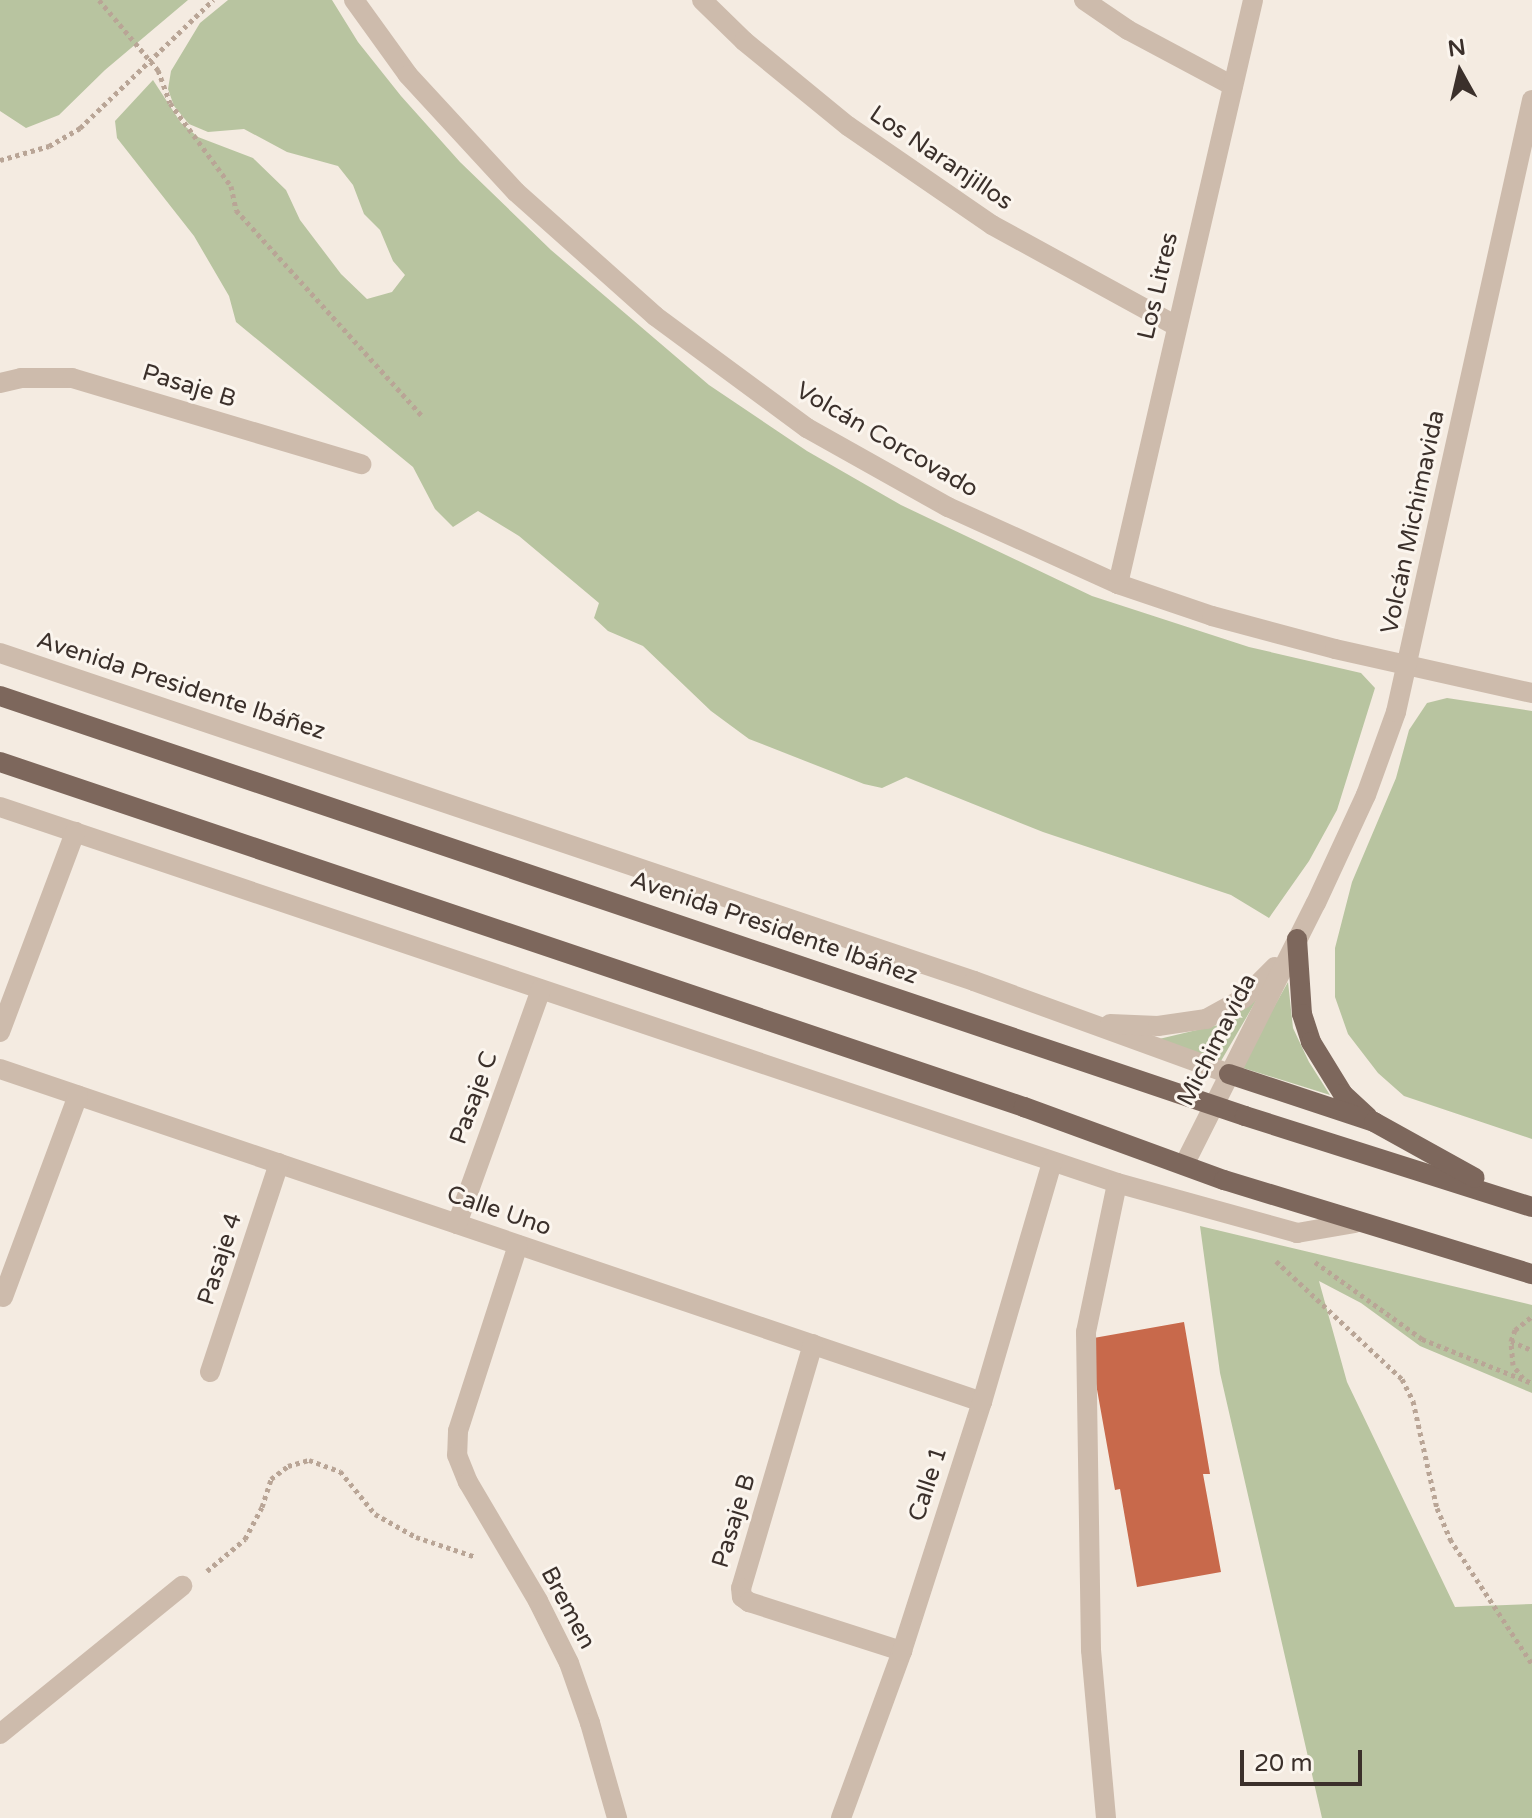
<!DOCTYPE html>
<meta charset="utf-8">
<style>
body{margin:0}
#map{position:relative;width:1532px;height:1818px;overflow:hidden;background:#f4ebe1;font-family:"Varela Round",sans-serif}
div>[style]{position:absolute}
.green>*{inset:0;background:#b8c4a0}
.building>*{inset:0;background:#c8694b}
.path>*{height:5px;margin-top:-2.5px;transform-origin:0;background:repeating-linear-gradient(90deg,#b9a596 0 4px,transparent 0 8px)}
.minor>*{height:20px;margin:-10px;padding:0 10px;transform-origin:10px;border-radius:10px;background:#cdbbac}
.major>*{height:20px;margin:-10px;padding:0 10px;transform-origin:10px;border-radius:10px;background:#7d675c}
span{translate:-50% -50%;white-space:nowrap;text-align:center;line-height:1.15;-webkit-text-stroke:6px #fbf5ee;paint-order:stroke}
.street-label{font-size:24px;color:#3b302b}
.north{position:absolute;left:1420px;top:32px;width:80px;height:80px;-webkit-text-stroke:6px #fbf5ee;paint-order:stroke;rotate:352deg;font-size:22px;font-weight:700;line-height:32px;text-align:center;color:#3b302b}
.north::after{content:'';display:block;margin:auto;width:28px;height:36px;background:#3b302b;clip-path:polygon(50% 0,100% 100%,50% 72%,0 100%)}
.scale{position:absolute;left:1240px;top:1750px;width:122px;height:36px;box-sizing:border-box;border:4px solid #3b302b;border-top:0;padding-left:10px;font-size:24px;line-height:28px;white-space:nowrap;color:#3b302b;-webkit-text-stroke:6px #fbf5ee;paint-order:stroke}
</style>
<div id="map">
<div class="green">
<div style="clip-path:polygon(0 0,188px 0,105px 70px,59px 115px,26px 128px,0 111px)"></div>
<div style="clip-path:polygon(228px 0,332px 0,358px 42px,401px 96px,460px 162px,551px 250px,709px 385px,807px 451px,901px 505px,1092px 596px,1249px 647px,1361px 673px,1375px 688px,1337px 810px,1309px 861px,1269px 918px,1231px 895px,1043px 832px,906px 777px,882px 788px,864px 784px,749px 739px,711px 711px,643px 646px,608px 631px,594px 618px,599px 603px,519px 536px,478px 511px,453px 527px,435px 509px,413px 467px,236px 322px,229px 296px,194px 236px,117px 138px,115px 121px,153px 80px,181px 123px,198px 137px,253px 158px,286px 190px,300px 220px,341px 274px,367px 299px,392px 292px,405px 275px,393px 261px,380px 230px,364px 214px,353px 185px,338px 166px,287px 152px,244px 129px,208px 132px,189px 124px,174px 106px,168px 89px,171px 71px,200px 23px)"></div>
<div style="clip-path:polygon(1447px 698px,1532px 711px,1532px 1139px,1404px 1096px,1378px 1073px,1348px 1034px,1335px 997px,1335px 948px,1352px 882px,1396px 778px,1409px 730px,1427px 703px)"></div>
<div style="clip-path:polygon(1288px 982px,1293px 1028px,1309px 1062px,1330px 1095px,1240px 1067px)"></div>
<div style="clip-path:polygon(1260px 994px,1221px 1061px,1159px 1039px,1222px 1024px)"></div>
<div style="clip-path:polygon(1200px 1226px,1532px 1305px,1532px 1393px,1420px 1346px,1361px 1303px,1319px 1281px,1347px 1382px,1455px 1607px,1532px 1604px,1532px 1818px,1322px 1818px,1220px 1373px)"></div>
</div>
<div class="building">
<div style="clip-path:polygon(1184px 1322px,1210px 1474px,1203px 1474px,1221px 1572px,1137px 1587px,1120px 1489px,1115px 1490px,1088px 1339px)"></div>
</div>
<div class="path">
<div style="left:99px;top:0;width:92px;rotate:49.9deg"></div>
<div style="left:158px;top:70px;width:35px;rotate:70deg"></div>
<div style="left:170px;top:103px;width:103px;rotate:53.7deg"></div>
<div style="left:231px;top:186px;width:25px;rotate:78deg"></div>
<div style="left:236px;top:210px;width:279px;rotate:47.9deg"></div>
<div style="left:0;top:160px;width:51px;rotate:-15.9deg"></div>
<div style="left:49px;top:146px;width:36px;rotate:-30deg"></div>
<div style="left:80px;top:128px;width:185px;rotate:-43.9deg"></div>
<div style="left:1276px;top:1261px;width:173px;rotate:43.1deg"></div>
<div style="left:1402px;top:1379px;width:25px;rotate:63deg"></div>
<div style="left:1413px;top:1401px;width:110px;rotate:77.4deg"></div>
<div style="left:1437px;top:1508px;width:34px;rotate:67deg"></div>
<div style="left:1450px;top:1539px;width:149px;rotate:56.7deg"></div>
<div style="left:1315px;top:1262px;width:132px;rotate:35.7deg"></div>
<div style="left:1422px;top:1339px;width:118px;rotate:21.8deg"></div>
<div style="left:1511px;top:1341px;width:22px;rotate:24deg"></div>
<div style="left:1523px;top:1378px;width:16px;rotate:-128deg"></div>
<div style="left:1513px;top:1365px;width:24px;rotate:-95deg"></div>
<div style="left:1511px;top:1341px;width:12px;rotate:-70deg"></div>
<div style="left:1515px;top:1330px;width:22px;rotate:-39deg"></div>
<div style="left:207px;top:1571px;width:50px;rotate:-40.1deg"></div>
<div style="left:245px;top:1539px;width:36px;rotate:-62deg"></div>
<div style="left:262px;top:1507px;width:29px;rotate:-72deg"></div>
<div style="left:271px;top:1479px;width:21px;rotate:-37deg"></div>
<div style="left:288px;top:1466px;width:22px;rotate:-16deg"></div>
<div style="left:309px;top:1460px;width:33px;rotate:20deg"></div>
<div style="left:340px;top:1471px;width:55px;rotate:50.9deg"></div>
<div style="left:375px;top:1514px;width:47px;rotate:29.3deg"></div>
<div style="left:416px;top:1537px;width:63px;rotate:18.4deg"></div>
</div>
<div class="minor">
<div style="left:354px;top:0;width:92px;rotate:54.2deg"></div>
<div style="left:408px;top:75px;width:159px;rotate:47.3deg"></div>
<div style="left:516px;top:192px;width:186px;rotate:41.7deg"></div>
<div style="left:655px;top:316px;width:189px;rotate:36.4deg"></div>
<div style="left:807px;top:428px;width:162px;rotate:29.3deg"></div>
<div style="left:948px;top:507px;width:187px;rotate:24.4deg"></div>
<div style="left:1118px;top:584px;width:99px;rotate:18.8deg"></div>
<div style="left:1212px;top:616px;width:127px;rotate:15deg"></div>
<div style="left:1335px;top:649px;width:202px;rotate:12.6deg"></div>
<div style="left:702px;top:0;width:59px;rotate:44.3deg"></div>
<div style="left:744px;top:41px;width:134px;rotate:39.3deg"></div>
<div style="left:848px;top:126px;width:175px;rotate:34.5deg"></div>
<div style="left:992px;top:225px;width:209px;rotate:28.7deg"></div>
<div style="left:1084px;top:0;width:53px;rotate:34.3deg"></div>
<div style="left:1128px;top:30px;width:119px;rotate:28.1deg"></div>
<div style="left:0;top:383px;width:22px;rotate:-13deg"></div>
<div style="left:21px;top:378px;width:51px"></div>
<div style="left:72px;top:378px;width:302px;rotate:16.6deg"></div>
<div style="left:1118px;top:584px;width:599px;rotate:-76.98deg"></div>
<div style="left:0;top:653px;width:1028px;rotate:18.61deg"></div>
<div style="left:974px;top:981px;width:271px;rotate:20deg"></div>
<div style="left:0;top:807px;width:1179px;rotate:18.6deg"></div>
<div style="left:1117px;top:1183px;width:187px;rotate:15.5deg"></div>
<div style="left:1297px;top:1233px;width:59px;rotate:-9.8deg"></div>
<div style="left:1110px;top:1024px;width:48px;rotate:2.4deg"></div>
<div style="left:1158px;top:1026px;width:49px;rotate:-8.3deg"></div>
<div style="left:1206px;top:1019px;width:43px;rotate:-28.9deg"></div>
<div style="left:1244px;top:998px;width:44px;rotate:-45deg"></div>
<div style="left:0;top:1032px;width:214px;rotate:-69.4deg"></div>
<div style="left:0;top:1069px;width:1037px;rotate:18.73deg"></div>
<div style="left:1184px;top:1165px;width:293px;rotate:-63.3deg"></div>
<div style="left:1316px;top:903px;width:119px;rotate:-65.2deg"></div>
<div style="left:1366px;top:795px;width:88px;rotate:-70.1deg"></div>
<div style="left:1396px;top:712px;width:627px;rotate:-77.47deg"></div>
<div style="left:457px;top:1224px;width:249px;rotate:-70.3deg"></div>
<div style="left:518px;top:1245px;width:195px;rotate:107.9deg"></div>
<div style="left:458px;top:1431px;width:24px;rotate:92deg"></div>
<div style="left:457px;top:1455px;width:29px;rotate:68deg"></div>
<div style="left:468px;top:1482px;width:138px;rotate:59.5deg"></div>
<div style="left:538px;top:1601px;width:69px;rotate:63.4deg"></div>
<div style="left:569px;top:1663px;width:64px;rotate:70.7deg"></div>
<div style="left:590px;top:1723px;width:99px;rotate:74.1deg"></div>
<div style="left:3px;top:1297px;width:215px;rotate:-69.6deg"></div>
<div style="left:813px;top:1344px;width:254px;rotate:106.4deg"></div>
<div style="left:741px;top:1588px;width:9px;rotate:84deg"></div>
<div style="left:742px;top:1597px;width:9px;rotate:36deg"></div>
<div style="left:749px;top:1602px;width:161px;rotate:17.8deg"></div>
<div style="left:210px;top:1372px;width:220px;rotate:-71.7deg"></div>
<div style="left:0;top:1734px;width:235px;rotate:-39.1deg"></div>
<div style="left:841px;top:1818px;width:178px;rotate:-69.9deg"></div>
<div style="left:902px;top:1651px;width:262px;rotate:-72.2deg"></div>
<div style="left:982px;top:1402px;width:250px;rotate:-73.7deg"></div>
<div style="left:1106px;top:1818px;width:169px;rotate:-95.1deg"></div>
<div style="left:1091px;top:1650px;width:318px;rotate:-90.9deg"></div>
<div style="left:1086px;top:1332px;width:152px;rotate:-78.2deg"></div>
</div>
<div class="major">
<div style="left:0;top:696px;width:1314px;rotate:18.64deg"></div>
<div style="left:1245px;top:1116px;width:301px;rotate:17.6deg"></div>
<div style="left:0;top:762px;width:1081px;rotate:18.62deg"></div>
<div style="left:1024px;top:1107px;width:213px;rotate:20.1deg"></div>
<div style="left:1224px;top:1180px;width:322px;rotate:17deg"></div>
<div style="left:1297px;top:939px;width:75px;rotate:86.2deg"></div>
<div style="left:1302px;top:1014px;width:29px;rotate:72deg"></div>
<div style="left:1311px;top:1042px;width:61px;rotate:58.4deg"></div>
<div style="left:1343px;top:1094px;width:34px;rotate:43deg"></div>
<div style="left:1229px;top:1074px;width:153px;rotate:18.3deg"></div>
<div style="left:1374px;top:1122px;width:115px;rotate:29deg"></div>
</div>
<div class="street-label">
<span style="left:941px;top:158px;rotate:34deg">Los Naranjillos</span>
<span style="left:1158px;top:286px;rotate:-77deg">Los Litres</span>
<span style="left:189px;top:386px;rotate:17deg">Pasaje B</span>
<span style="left:887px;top:440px;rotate:30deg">Volcán Corcovado</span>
<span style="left:1413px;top:522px;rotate:-78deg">Volcán Michimavida</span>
<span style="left:181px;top:686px;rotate:18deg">Avenida Presidente Ibáñez</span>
<span style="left:774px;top:928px;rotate:19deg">Avenida Presidente Ibáñez</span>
<span style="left:1217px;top:1040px;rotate:-63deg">Michimavida</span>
<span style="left:474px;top:1098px;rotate:-70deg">Pasaje C</span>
<span style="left:499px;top:1211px;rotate:19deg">Calle Uno</span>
<span style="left:220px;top:1259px;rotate:-72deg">Pasaje 4</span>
<span style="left:928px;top:1484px;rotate:-72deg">Calle 1</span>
<span style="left:734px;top:1521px;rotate:-73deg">Pasaje B</span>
<span style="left:568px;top:1608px;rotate:62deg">Bremen</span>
</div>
<div class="north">N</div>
<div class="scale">20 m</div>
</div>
